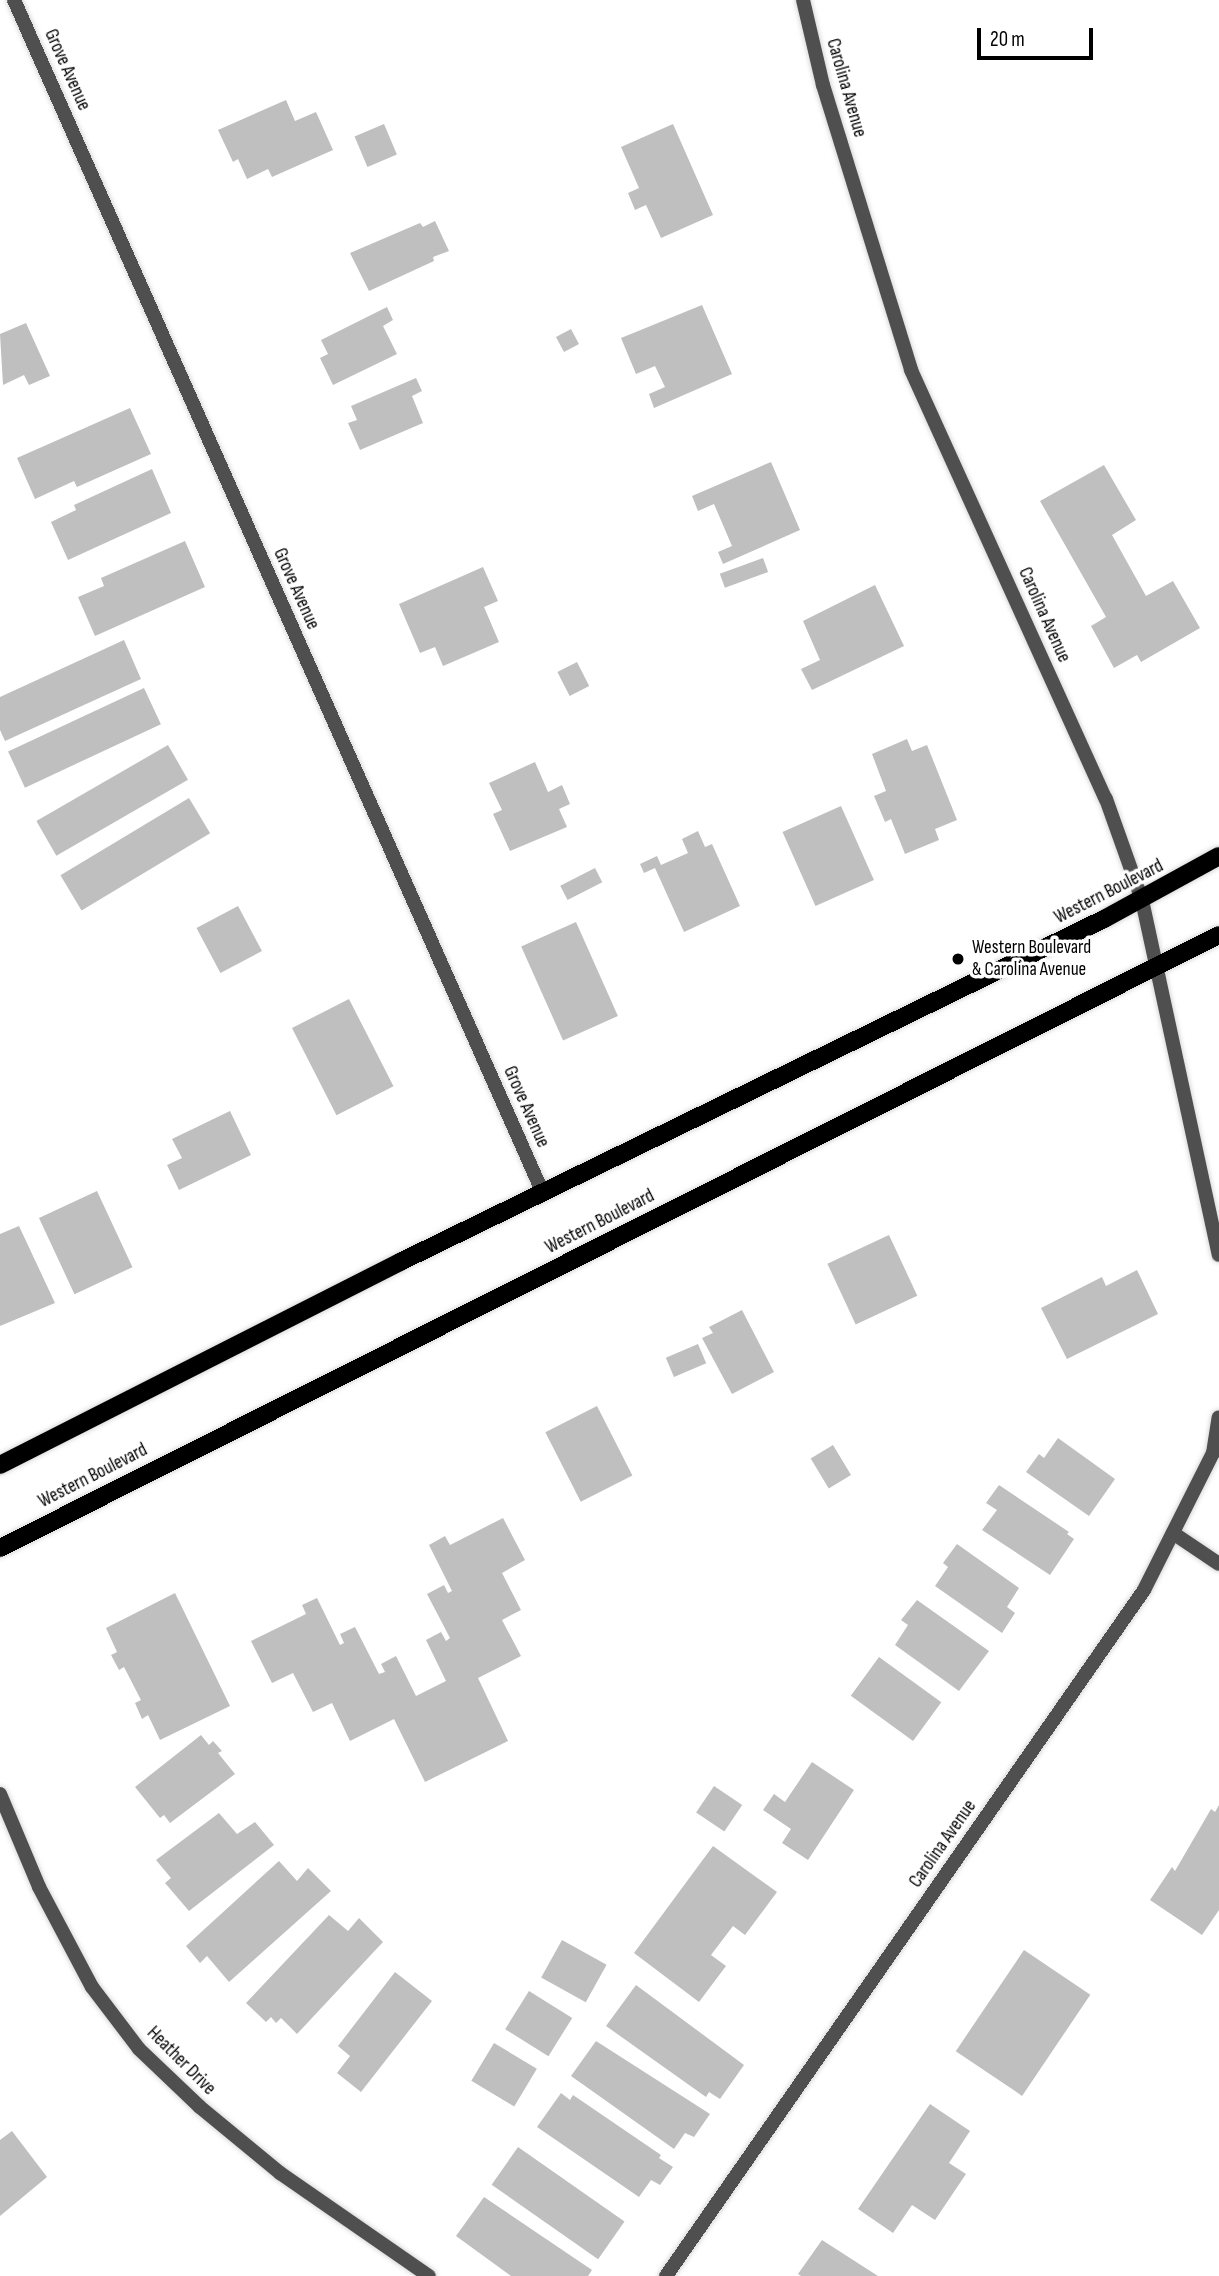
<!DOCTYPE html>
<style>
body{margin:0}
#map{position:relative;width:1219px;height:2276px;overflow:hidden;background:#fff;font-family:"Sofia Sans Condensed",sans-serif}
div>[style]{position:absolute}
.building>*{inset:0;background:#bfbfbf;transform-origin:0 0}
.roads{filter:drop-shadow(0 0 2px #dbdbdb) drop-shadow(0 0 2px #dbdbdb)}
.minor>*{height:14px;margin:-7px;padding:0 7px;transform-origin:7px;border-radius:7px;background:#4f4f4f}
.primary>*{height:18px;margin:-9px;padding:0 9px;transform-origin:9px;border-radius:9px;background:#000}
.dots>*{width:19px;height:19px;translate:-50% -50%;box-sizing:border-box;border:4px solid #fff;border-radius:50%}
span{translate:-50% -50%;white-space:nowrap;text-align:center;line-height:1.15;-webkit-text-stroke:7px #fff;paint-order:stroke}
.street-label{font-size:19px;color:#000}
.poi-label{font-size:19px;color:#000}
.left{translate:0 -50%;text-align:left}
.scale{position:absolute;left:977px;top:28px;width:116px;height:32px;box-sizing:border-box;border:4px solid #000;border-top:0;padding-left:9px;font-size:21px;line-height:24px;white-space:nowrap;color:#000;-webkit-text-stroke:5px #fff;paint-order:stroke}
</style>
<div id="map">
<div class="building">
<div style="clip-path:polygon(286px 100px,295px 121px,316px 112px,333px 150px,272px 177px,268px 169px,247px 179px,238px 159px,233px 162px,218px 130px)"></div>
<div style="left:384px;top:124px;width:33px;height:32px;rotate:67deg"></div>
<div style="clip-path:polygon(673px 124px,713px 215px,661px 238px,646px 205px,635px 210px,628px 193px,639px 188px,621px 147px)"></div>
<div style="clip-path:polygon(435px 221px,449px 251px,433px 257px,434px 261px,369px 291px,350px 253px,420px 223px,423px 227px)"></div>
<div style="clip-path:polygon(702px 305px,732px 374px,654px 408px,649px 394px,665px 387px,655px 366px,636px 374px,621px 338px)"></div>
<div style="clip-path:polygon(387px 307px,393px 320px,383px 326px,397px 354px,333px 385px,320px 358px,328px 354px,321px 340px)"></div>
<div style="clip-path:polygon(26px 323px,50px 376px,29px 385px,24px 375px,3px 385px,0 334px)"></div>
<div style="left:571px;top:329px;width:17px;height:17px;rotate:62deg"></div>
<div style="clip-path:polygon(416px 378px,422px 391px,412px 396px,423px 423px,360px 450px,348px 423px,357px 420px,351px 406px)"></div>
<div style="clip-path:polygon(130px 408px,151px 454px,77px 487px,74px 481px,35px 499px,17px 458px)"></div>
<div style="clip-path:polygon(771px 462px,800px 530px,723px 564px,718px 552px,732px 546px,714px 504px,698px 511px,692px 496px)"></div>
<div style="clip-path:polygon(1104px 465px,1136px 520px,1112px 535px,1146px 596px,1173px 581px,1200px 628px,1141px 662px,1137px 655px,1114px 668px,1091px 626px,1106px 617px,1040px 501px)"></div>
<div style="clip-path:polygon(152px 469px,171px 513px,68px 560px,51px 522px,76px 510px,74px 505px)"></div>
<div style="clip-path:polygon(185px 541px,205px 587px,95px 636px,78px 597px,104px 586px,101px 578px)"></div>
<div style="left:763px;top:558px;width:15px;height:46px;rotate:70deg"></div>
<div style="clip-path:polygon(483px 567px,498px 601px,484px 607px,499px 642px,443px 666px,435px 647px,420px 653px,399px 604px)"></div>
<div style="clip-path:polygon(875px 585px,904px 646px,812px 690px,801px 669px,820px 660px,803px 621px)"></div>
<div style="clip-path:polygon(124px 640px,141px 679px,5px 741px,0 730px,0 697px)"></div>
<div style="left:577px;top:662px;width:27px;height:22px;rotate:63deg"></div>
<div style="left:144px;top:688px;width:40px;height:150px;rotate:65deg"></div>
<div style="clip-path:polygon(907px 739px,912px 751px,927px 745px,957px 820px,935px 829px,939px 840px,905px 854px,891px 819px,885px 822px,874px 796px,886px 791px,872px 754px)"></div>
<div style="left:168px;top:745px;width:40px;height:152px;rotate:60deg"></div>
<div style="clip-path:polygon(535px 762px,548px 792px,562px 785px,570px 804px,559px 809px,567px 827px,510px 851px,493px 814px,502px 810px,489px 783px)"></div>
<div style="left:189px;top:798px;width:41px;height:150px;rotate:59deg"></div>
<div style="left:841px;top:806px;width:81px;height:64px;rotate:66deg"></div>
<div style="clip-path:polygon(698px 831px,705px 847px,712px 844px,740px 906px,684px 932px,655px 868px,644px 873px,640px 864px,657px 856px,661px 865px,688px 853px,682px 839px)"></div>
<div style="left:595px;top:868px;width:16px;height:39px;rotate:63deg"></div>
<div style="left:238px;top:906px;width:51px;height:47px;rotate:62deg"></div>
<div style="left:576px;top:922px;width:103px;height:60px;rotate:66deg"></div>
<div style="left:349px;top:999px;width:98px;height:64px;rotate:63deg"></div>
<div style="clip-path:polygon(230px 1111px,251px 1155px,179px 1190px,167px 1165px,182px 1158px,172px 1139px)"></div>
<div style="left:97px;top:1191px;width:84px;height:64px;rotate:65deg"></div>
<div style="clip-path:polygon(19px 1226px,55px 1303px,0 1326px,0 1234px)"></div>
<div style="left:889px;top:1235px;width:67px;height:68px;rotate:65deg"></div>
<div style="clip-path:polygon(1137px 1270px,1158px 1314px,1067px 1359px,1041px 1308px,1102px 1277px,1106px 1286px)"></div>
<div style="clip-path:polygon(742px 1310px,774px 1372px,732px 1394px,702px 1338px,713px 1333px,709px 1327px)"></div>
<div style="left:698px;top:1344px;width:21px;height:35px;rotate:67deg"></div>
<div style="left:597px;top:1406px;width:78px;height:58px;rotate:63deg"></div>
<div style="clip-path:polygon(1058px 1438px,1115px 1479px,1089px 1516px,1026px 1472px,1039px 1454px,1044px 1458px)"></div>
<div style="left:833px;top:1445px;width:35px;height:26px;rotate:59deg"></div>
<div style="clip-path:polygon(999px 1485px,1069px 1532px,1067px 1534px,1074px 1539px,1050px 1575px,982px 1530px,997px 1510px,986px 1503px)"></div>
<div style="clip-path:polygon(503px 1518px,525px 1560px,502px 1573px,521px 1610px,502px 1620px,521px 1656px,478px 1678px,508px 1741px,425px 1782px,394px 1719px,350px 1741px,332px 1703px,313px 1712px,293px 1673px,272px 1683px,251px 1641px,306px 1614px,302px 1605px,317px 1598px,340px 1645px,344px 1643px,340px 1634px,355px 1627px,379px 1674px,385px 1672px,381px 1664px,396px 1656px,416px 1696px,446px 1681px,426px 1640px,441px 1632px,446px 1641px,450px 1638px,427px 1594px,444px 1585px,448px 1593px,452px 1591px,429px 1545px,445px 1536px,450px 1545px)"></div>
<div style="clip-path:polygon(957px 1544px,1019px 1588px,1007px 1607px,1015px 1613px,1002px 1633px,935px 1586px,948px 1567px,943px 1563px)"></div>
<div style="clip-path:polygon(175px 1593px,230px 1706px,160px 1740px,148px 1715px,142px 1719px,135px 1703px,141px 1700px,124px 1667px,119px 1670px,111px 1655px,117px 1652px,106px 1628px)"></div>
<div style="clip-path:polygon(917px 1600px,989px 1651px,959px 1691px,895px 1645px,908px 1625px,901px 1620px)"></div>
<div style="left:879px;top:1657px;width:77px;height:48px;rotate:36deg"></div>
<div style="clip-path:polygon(201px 1735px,209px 1745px,213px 1741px,222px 1751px,218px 1753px,235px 1774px,170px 1823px,164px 1815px,160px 1818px,135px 1787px)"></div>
<div style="clip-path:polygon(812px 1762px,854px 1790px,808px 1860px,782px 1843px,791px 1829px,763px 1810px,774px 1794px,785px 1802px)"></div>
<div style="left:714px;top:1786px;width:34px;height:32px;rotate:34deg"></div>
<div style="clip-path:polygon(1219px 1805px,1219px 1910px,1202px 1935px,1150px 1900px,1172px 1867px,1175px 1871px,1211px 1809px,1215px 1812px)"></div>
<div style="clip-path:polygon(219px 1813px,237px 1834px,255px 1822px,274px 1845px,189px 1911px,165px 1883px,171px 1878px,156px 1860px)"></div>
<div style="clip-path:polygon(713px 1846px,777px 1892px,745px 1935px,733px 1926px,711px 1955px,726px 1966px,699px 2002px,634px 1953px)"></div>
<div style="clip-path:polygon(279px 1861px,297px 1881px,308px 1868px,331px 1891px,229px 1982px,207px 1956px,200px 1963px,186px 1946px)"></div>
<div style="clip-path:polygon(329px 1915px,348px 1931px,359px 1918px,383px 1942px,297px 2034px,281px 2018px,276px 2023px,271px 2017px,266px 2022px,246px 2003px)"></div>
<div style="left:562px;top:1940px;width:51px;height:43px;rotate:29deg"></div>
<div style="left:1024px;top:1950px;width:80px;height:122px;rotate:34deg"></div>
<div style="clip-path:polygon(395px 1972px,432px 2001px,361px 2092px,337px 2073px,350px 2056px,338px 2046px)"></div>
<div style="clip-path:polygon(636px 1985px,744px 2065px,720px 2099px,709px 2092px,706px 2097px,606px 2026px)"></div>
<div style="left:529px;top:1991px;width:51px;height:45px;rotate:32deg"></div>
<div style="clip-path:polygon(596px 2041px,710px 2114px,694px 2137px,685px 2133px,674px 2149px,571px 2076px)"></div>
<div style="left:494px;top:2043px;width:50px;height:44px;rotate:31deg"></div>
<div style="clip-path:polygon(561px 2093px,570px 2100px,573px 2095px,661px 2155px,659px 2158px,673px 2167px,660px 2185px,651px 2180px,639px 2197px,537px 2127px)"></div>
<div style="clip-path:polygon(930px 2104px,970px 2131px,949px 2163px,966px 2174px,935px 2220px,912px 2205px,893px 2233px,858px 2209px)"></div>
<div style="clip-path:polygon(12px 2131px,47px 2177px,0 2216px,0 2140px)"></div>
<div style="left:518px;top:2147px;width:130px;height:46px;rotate:35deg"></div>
<div style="clip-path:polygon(484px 2197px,592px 2270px,588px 2276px,511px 2276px,456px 2236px)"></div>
<div style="clip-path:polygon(822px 2240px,878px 2276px,801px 2276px,798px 2274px)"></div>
</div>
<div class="roads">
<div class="minor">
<div style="left:14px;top:0;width:1305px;rotate:66.09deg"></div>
<div style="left:803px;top:0;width:87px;rotate:76.8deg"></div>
<div style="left:823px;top:85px;width:298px;rotate:72.8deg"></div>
<div style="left:911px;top:370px;width:471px;rotate:65.6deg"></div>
<div style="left:1106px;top:799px;width:107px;rotate:70.4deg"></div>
<div style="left:1142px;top:900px;width:363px;rotate:77.8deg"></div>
<div style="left:1173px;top:1533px;width:55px;rotate:34deg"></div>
<div style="left:0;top:1794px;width:101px;rotate:67.2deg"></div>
<div style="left:39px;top:1887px;width:113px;rotate:62.1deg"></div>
<div style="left:92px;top:1987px;width:78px;rotate:52.8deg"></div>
<div style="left:139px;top:2049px;width:84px;rotate:43.6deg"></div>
<div style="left:200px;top:2107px;width:104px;rotate:39.5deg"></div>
<div style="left:280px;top:2173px;width:181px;rotate:34.7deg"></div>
<div style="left:666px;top:2276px;width:836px;rotate:-55.13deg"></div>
<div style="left:1144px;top:1590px;width:153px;rotate:-63.3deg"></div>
<div style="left:1213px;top:1453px;width:36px;rotate:-81deg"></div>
</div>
<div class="primary">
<div style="left:0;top:1465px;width:449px;rotate:-26.9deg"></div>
<div style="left:400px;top:1262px;width:783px;rotate:-25.98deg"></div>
<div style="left:1104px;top:919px;width:131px;rotate:-28.7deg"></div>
<div style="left:0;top:1548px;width:1364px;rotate:-26.7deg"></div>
</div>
</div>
<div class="dots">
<div style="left:958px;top:959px;background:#000"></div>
</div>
<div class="street-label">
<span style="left:67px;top:70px;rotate:66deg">Grove Avenue</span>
<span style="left:846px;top:88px;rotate:74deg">Carolina Avenue</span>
<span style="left:296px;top:589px;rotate:66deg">Grove Avenue</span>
<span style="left:1044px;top:615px;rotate:66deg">Carolina Avenue</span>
<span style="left:1109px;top:892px;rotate:-27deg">Western Boulevard</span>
<span style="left:526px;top:1107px;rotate:66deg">Grove Avenue</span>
<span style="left:600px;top:1222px;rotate:-27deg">Western Boulevard</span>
<span style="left:93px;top:1476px;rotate:-27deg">Western Boulevard</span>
<span style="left:943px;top:1844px;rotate:-55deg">Carolina Avenue</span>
<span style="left:181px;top:2061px;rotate:45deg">Heather Drive</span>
</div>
<div class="poi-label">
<span class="left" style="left:972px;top:959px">Western Boulevard<br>&amp; Carolina Avenue</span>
</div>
<div class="scale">20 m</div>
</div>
